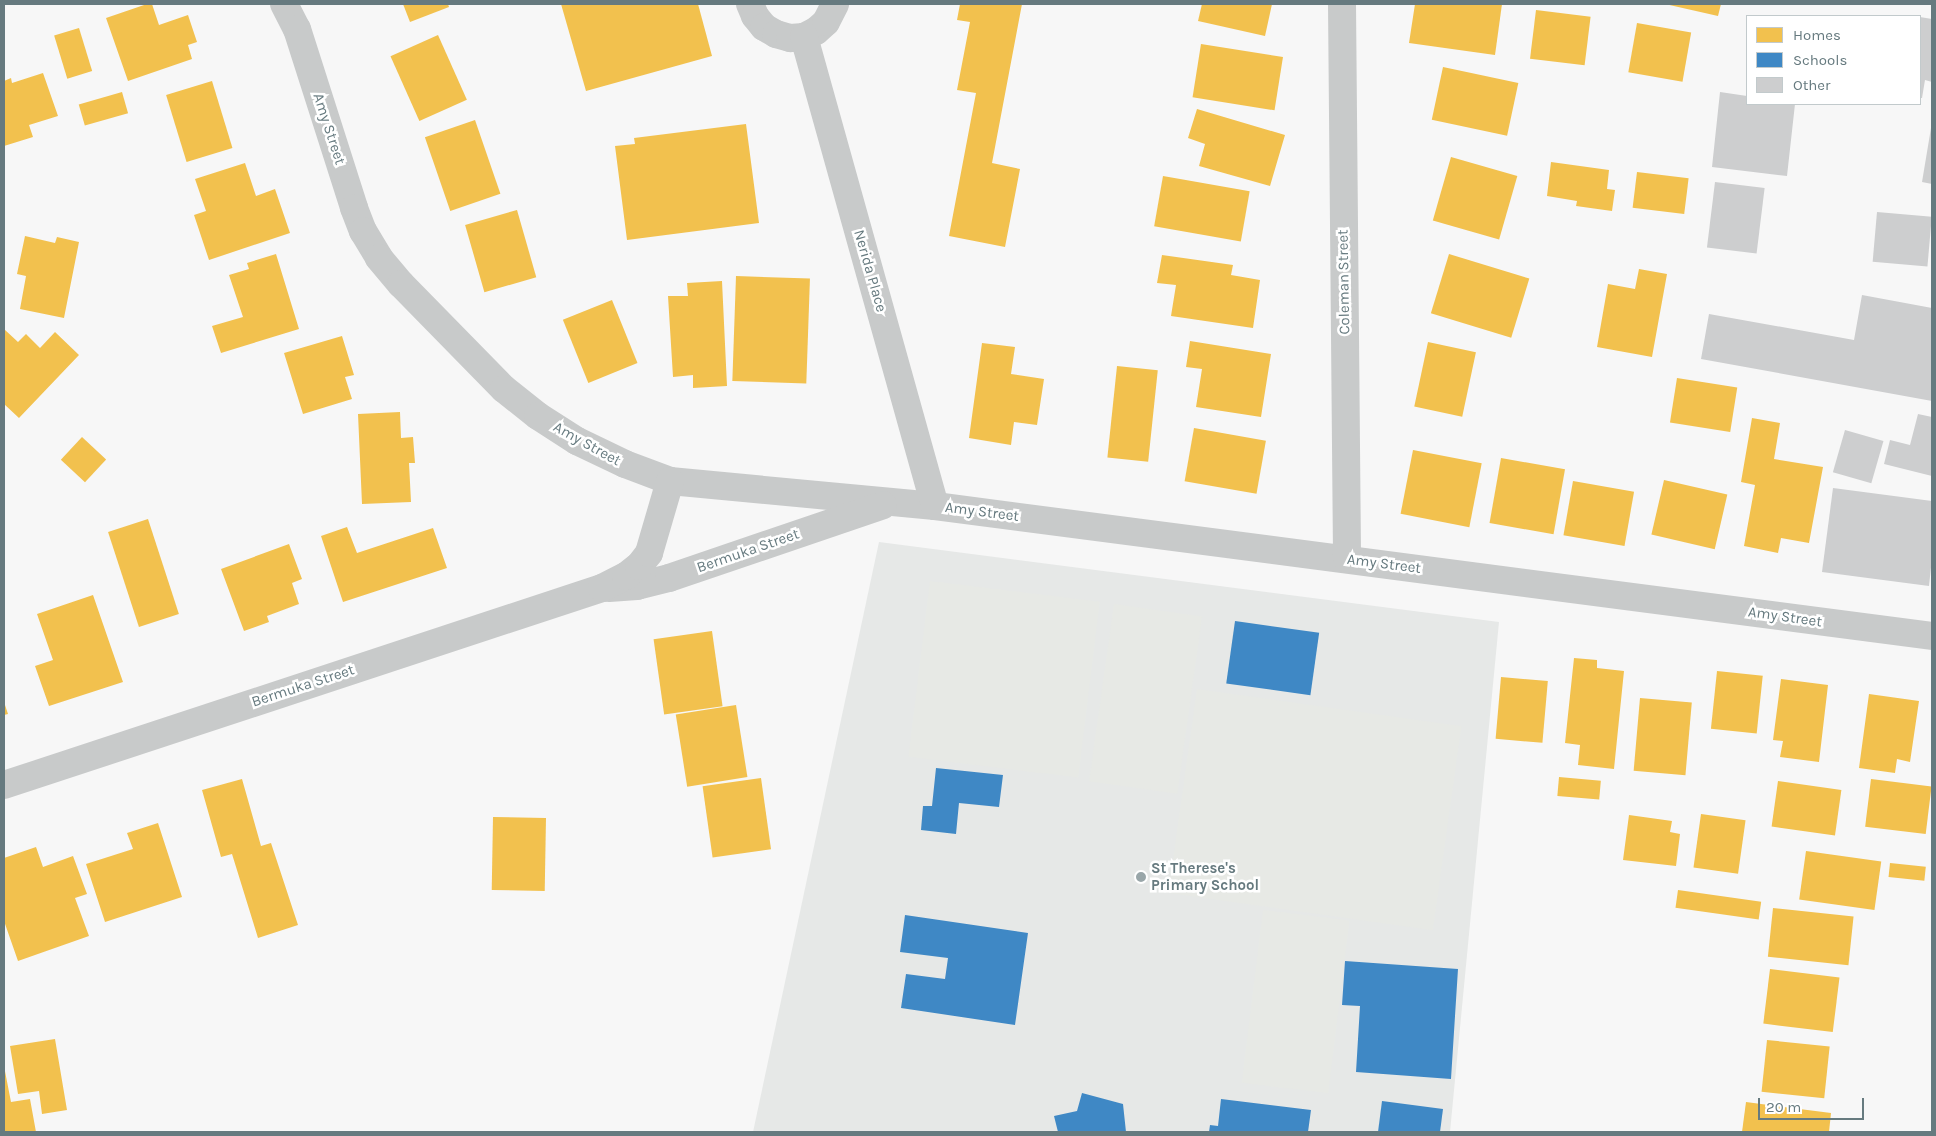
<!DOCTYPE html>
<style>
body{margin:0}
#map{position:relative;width:1936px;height:1136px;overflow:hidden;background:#f7f7f7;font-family:Karla,sans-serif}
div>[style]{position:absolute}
.built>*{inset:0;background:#e6e8e7}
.green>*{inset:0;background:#e7e9e5;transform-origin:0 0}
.homes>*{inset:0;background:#f2c14e;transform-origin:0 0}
.schools>*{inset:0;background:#3f88c5;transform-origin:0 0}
.building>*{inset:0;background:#cdcecf;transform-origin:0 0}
.minor>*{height:28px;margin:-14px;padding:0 14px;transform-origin:14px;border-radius:14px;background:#c8caca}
.dots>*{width:14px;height:14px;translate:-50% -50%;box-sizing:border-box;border:2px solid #fff;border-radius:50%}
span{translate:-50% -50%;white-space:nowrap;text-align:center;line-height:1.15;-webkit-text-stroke:5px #fff;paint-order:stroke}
.street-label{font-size:15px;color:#667a7f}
.poi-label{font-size:15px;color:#667a7f;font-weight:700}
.left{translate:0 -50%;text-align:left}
.frame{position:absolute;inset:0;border:5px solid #667a7f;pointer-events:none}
.legend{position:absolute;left:1746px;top:15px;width:175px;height:90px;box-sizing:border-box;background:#fff;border:1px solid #c2cacc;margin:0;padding:6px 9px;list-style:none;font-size:15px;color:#667a7f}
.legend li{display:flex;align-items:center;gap:10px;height:25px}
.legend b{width:25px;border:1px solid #c2cacc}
.scale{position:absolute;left:1758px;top:1098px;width:106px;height:22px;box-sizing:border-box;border:2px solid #667a7f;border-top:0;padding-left:6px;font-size:15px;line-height:18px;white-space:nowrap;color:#667a7f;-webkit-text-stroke:4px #fff;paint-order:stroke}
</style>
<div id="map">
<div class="built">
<div style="clip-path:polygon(879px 542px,1499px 622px,1450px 1132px,753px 1132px)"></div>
</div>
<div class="green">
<div style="left:930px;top:581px;width:171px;height:177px;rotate:7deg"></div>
<div style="left:1114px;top:604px;width:89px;height:179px;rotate:8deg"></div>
<div style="left:1197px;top:689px;width:267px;height:206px;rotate:8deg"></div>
<div style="left:1263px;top:910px;width:87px;height:174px;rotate:7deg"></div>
</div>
<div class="homes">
<div style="clip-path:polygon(147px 4px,152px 4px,159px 25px,188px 15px,197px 42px,188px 45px,192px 59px,128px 81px,106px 18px)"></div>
<div style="clip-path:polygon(403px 4px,448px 4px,449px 7px,410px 22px)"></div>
<div style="clip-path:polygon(561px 4px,698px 4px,712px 56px,586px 91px)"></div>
<div style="clip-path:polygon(960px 4px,1022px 4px,992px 163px,1020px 169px,1005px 247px,949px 236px,976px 93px,957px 90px,970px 22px,957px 20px)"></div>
<div style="clip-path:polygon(1202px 4px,1272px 4px,1265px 36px,1198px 21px)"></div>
<div style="clip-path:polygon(1415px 4px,1502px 4px,1495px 55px,1409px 43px)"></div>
<div style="clip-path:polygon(1665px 4px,1721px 4px,1718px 16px)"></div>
<div style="left:1536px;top:10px;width:55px;height:49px;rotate:7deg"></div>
<div style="left:1637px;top:23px;width:55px;height:50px;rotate:10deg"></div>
<div style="left:79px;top:28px;width:45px;height:26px;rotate:73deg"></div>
<div style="left:438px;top:35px;width:71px;height:52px;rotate:66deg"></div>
<div style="left:1201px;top:44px;width:83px;height:54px;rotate:9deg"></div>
<div style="left:1443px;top:67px;width:77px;height:54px;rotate:12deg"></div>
<div style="clip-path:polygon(43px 73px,58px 116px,29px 125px,33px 137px,4px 146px,4px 81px,11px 78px,12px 83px)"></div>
<div style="left:212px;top:81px;width:70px;height:48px;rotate:73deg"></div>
<div style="left:122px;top:92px;width:22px;height:45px;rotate:74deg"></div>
<div style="clip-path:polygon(1197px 109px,1285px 135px,1270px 186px,1199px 166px,1205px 144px,1188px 138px)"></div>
<div style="left:475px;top:120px;width:78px;height:53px;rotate:71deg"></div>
<div style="clip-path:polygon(746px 124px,759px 223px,627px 240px,615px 146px,635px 144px,634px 138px)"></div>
<div style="left:1451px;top:157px;width:69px;height:66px;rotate:16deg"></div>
<div style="clip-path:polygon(1551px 162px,1609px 170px,1607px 189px,1615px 190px,1612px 211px,1576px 206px,1577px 201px,1547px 196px)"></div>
<div style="clip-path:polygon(245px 163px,256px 196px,275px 189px,290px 233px,209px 260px,194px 215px,206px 211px,195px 179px)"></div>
<div style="left:1637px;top:172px;width:52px;height:36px;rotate:7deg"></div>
<div style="left:1163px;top:176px;width:88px;height:51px;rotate:10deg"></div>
<div style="left:517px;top:210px;width:70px;height:54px;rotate:74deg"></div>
<div style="clip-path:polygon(25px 236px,55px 243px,57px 237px,79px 242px,64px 318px,20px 309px,26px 276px,17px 274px)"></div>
<div style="clip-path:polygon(276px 254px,299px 329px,221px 353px,212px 326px,243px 317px,229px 275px,249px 269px,247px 263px)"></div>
<div style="left:1449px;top:254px;width:84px;height:62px;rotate:17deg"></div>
<div style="clip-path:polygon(1162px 255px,1233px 265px,1231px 275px,1260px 280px,1253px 328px,1171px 316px,1176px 285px,1157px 283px)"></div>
<div style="clip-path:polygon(1639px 269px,1667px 274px,1652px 357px,1597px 347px,1608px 284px,1635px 289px)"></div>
<div style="left:736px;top:276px;width:74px;height:105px;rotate:2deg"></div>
<div style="clip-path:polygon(722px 281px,727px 386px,693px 388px,693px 375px,673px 377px,668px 296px,688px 296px,687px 283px)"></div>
<div style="left:612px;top:300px;width:68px;height:53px;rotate:68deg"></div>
<div style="clip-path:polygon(4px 329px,18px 342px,26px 334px,40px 348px,55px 332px,79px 355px,19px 418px,4px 404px)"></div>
<div style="clip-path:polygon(342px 336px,354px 375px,345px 377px,352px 399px,303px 414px,284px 353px)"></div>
<div style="clip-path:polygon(1190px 341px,1271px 354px,1261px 417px,1196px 407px,1202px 369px,1186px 367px)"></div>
<div style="left:1428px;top:342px;width:49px;height:66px;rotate:12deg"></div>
<div style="clip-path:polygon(982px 343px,1015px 347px,1011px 374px,1044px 379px,1037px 425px,1014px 422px,1011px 445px,969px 438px)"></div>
<div style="left:1117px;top:366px;width:41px;height:92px;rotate:6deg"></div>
<div style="left:1677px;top:378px;width:61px;height:45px;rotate:9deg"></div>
<div style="clip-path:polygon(400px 412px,401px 438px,413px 437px,415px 463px,409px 463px,411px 502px,362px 504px,358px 414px)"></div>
<div style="clip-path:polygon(1752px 418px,1780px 423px,1774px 459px,1823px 467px,1809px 543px,1781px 538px,1778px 553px,1744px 546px,1755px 485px,1741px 482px)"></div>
<div style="left:1194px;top:428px;width:73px;height:54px;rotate:10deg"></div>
<div style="left:82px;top:437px;width:33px;height:31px;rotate:43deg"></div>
<div style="left:1413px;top:450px;width:70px;height:65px;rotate:11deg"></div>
<div style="left:1501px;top:458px;width:65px;height:66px;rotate:10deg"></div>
<div style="left:1664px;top:480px;width:65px;height:56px;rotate:13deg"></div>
<div style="left:1573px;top:481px;width:62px;height:55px;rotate:10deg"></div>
<div style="left:148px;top:519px;width:100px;height:42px;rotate:72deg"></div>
<div style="clip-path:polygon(347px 527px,357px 553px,433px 528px,447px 568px,343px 602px,321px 536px)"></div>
<div style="clip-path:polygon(289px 544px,302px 579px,292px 583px,299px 604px,267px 616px,269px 622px,244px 631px,221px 569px)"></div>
<div style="clip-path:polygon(93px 595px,123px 682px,49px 706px,35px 666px,53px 660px,37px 614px)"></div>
<div style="left:712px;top:631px;width:76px;height:59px;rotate:82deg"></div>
<div style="clip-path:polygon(1574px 658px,1597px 660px,1597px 668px,1624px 671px,1614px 769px,1578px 765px,1580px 745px,1565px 743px)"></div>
<div style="left:1717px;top:671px;width:46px;height:58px;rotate:6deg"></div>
<div style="left:1501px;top:677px;width:47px;height:62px;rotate:5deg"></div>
<div style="clip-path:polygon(1781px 679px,1828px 685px,1819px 762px,1780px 757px,1783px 741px,1773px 740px)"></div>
<div style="clip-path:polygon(1869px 694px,1919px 701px,1910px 762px,1897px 759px,1895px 773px,1859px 768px)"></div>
<div style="left:1640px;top:698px;width:52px;height:73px;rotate:5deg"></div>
<div style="clip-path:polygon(4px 702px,8px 714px,4px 715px)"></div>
<div style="left:736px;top:705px;width:73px;height:61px;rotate:81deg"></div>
<div style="left:1559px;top:777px;width:42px;height:19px;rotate:5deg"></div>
<div style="left:761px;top:778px;width:72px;height:59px;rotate:82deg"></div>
<div style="clip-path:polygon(242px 779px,261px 846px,271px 843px,298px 925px,258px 938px,232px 854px,221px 857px,202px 790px)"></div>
<div style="left:1871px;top:779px;width:61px;height:48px;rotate:7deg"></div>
<div style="left:1778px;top:781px;width:64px;height:46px;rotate:8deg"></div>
<div style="left:1701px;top:814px;width:45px;height:54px;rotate:8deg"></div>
<div style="clip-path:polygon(1629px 815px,1672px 821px,1670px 832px,1680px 834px,1676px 866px,1623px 860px)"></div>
<div style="left:493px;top:817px;width:53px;height:73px;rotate:1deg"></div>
<div style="clip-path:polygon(158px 823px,182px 897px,105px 922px,86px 864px,133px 849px,127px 833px)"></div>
<div style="clip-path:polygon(36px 847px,43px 867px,73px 856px,87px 894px,75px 898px,89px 936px,18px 961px,4px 921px,4px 858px)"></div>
<div style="left:1806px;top:851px;width:76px;height:49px;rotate:8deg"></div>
<div style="left:1890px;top:863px;width:36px;height:14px;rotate:6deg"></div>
<div style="left:1678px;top:890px;width:84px;height:18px;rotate:8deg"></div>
<div style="left:1773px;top:908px;width:81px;height:49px;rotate:6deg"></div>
<div style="left:1770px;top:969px;width:70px;height:55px;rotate:7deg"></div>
<div style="clip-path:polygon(55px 1039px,67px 1110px,42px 1114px,39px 1091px,18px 1094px,10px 1046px)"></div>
<div style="left:1767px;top:1040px;width:63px;height:52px;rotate:6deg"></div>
<div style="clip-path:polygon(4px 1066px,11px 1102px,30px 1099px,36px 1132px,4px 1132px)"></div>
<div style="clip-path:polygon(1746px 1102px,1831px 1113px,1829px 1132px,1742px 1132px)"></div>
</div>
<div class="schools">
<div style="left:1235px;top:621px;width:85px;height:63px;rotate:8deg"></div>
<div style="clip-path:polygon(936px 768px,1003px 775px,999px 807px,959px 803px,956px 834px,921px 830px,923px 806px,932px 806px)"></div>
<div style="clip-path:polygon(905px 915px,1028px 933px,1015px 1025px,901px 1008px,906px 974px,945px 979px,948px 958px,900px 952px)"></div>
<div style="clip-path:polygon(1345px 961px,1458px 969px,1451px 1079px,1356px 1072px,1360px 1006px,1342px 1005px)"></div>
<div style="clip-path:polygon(1082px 1093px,1123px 1104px,1126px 1132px,1058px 1132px,1054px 1116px,1077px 1111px)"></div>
<div style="clip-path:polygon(1221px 1099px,1311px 1110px,1308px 1132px,1209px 1132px,1210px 1125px,1218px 1126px)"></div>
<div style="clip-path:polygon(1382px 1101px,1443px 1109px,1440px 1132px,1378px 1132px)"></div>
</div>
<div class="building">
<div style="clip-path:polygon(1920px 17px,1932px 19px,1932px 82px,1925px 80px,1922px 98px,1920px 98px)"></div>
<div style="clip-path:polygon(1720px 92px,1747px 96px,1747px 104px,1795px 104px,1787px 176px,1712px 167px)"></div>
<div style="clip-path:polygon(1931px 128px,1932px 128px,1932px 184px,1922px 182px)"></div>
<div style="left:1715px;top:182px;width:50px;height:66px;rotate:7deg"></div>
<div style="left:1877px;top:212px;width:55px;height:50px;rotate:5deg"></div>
<div style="clip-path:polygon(1862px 295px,1932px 308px,1932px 401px,1701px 359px,1709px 314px,1854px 340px)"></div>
<div style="clip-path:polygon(1918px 414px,1932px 417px,1932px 476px,1884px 464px,1890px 440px,1910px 445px)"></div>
<div style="left:1845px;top:430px;width:40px;height:44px;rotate:16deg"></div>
<div style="clip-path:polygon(1833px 488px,1932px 501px,1932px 558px,1929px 586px,1822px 572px)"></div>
</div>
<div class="minor">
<div style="left:284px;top:4px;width:28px;rotate:63deg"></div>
<div style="left:297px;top:29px;width:188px;rotate:72.3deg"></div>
<div style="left:354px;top:208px;width:25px;rotate:69deg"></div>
<div style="left:363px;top:231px;width:31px;rotate:59deg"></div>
<div style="left:379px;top:258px;width:34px;rotate:50deg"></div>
<div style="left:401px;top:284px;width:147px;rotate:45.6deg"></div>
<div style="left:504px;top:389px;width:43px;rotate:38.5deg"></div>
<div style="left:538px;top:416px;width:46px;rotate:32.7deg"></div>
<div style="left:577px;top:441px;width:53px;rotate:25.6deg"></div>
<div style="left:625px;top:464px;width:48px;rotate:20.7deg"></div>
<div style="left:670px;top:481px;width:266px;rotate:5.4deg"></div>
<div style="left:935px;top:506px;width:1005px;rotate:7.43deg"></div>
<div style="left:750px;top:4px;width:13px;rotate:67deg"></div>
<div style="left:755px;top:16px;width:14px;rotate:51deg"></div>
<div style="left:764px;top:27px;width:14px;rotate:30deg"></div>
<div style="left:776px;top:34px;width:15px;rotate:16deg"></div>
<div style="left:790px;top:38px;width:14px;rotate:-4deg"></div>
<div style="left:804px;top:37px;width:13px;rotate:-27deg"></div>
<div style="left:816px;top:31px;width:13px;rotate:-42deg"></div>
<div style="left:826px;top:22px;width:20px;rotate:-63deg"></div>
<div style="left:1342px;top:4px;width:555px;rotate:89.48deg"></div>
<div style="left:804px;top:37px;width:487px;rotate:74.4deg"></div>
<div style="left:609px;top:588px;width:28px;rotate:-4deg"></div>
<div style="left:637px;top:586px;width:33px;rotate:-14deg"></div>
<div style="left:669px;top:578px;width:226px;rotate:-18.8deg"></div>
<div style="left:4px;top:785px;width:630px;rotate:-18.23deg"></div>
<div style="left:602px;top:588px;width:27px;rotate:-27deg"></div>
<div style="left:626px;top:576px;width:16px;rotate:-38deg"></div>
<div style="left:639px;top:566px;width:16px;rotate:-52deg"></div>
<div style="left:649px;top:553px;width:75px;rotate:-73.7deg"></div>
</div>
<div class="dots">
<div style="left:1141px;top:877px;background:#99a6a9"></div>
</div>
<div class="street-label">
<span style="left:329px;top:129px;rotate:72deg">Amy Street</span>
<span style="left:870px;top:271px;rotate:74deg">Nerida Place</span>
<span style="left:1344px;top:282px;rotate:-91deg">Coleman Street</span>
<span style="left:587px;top:444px;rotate:29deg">Amy Street</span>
<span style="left:982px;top:512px;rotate:7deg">Amy Street</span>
<span style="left:748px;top:551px;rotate:-19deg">Bermuka Street</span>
<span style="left:1384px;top:564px;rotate:7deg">Amy Street</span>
<span style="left:1785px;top:617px;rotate:8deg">Amy Street</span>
<span style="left:303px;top:686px;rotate:-18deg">Bermuka Street</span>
</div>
<div class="poi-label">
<span class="left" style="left:1151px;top:877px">St Therese's<br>Primary School</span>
</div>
<div class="frame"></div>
<ul class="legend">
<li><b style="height:14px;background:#f2c14e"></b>Homes</li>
<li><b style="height:14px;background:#3f88c5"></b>Schools</li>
<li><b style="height:14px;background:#cdcecf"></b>Other</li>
</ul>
<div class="scale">20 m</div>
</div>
